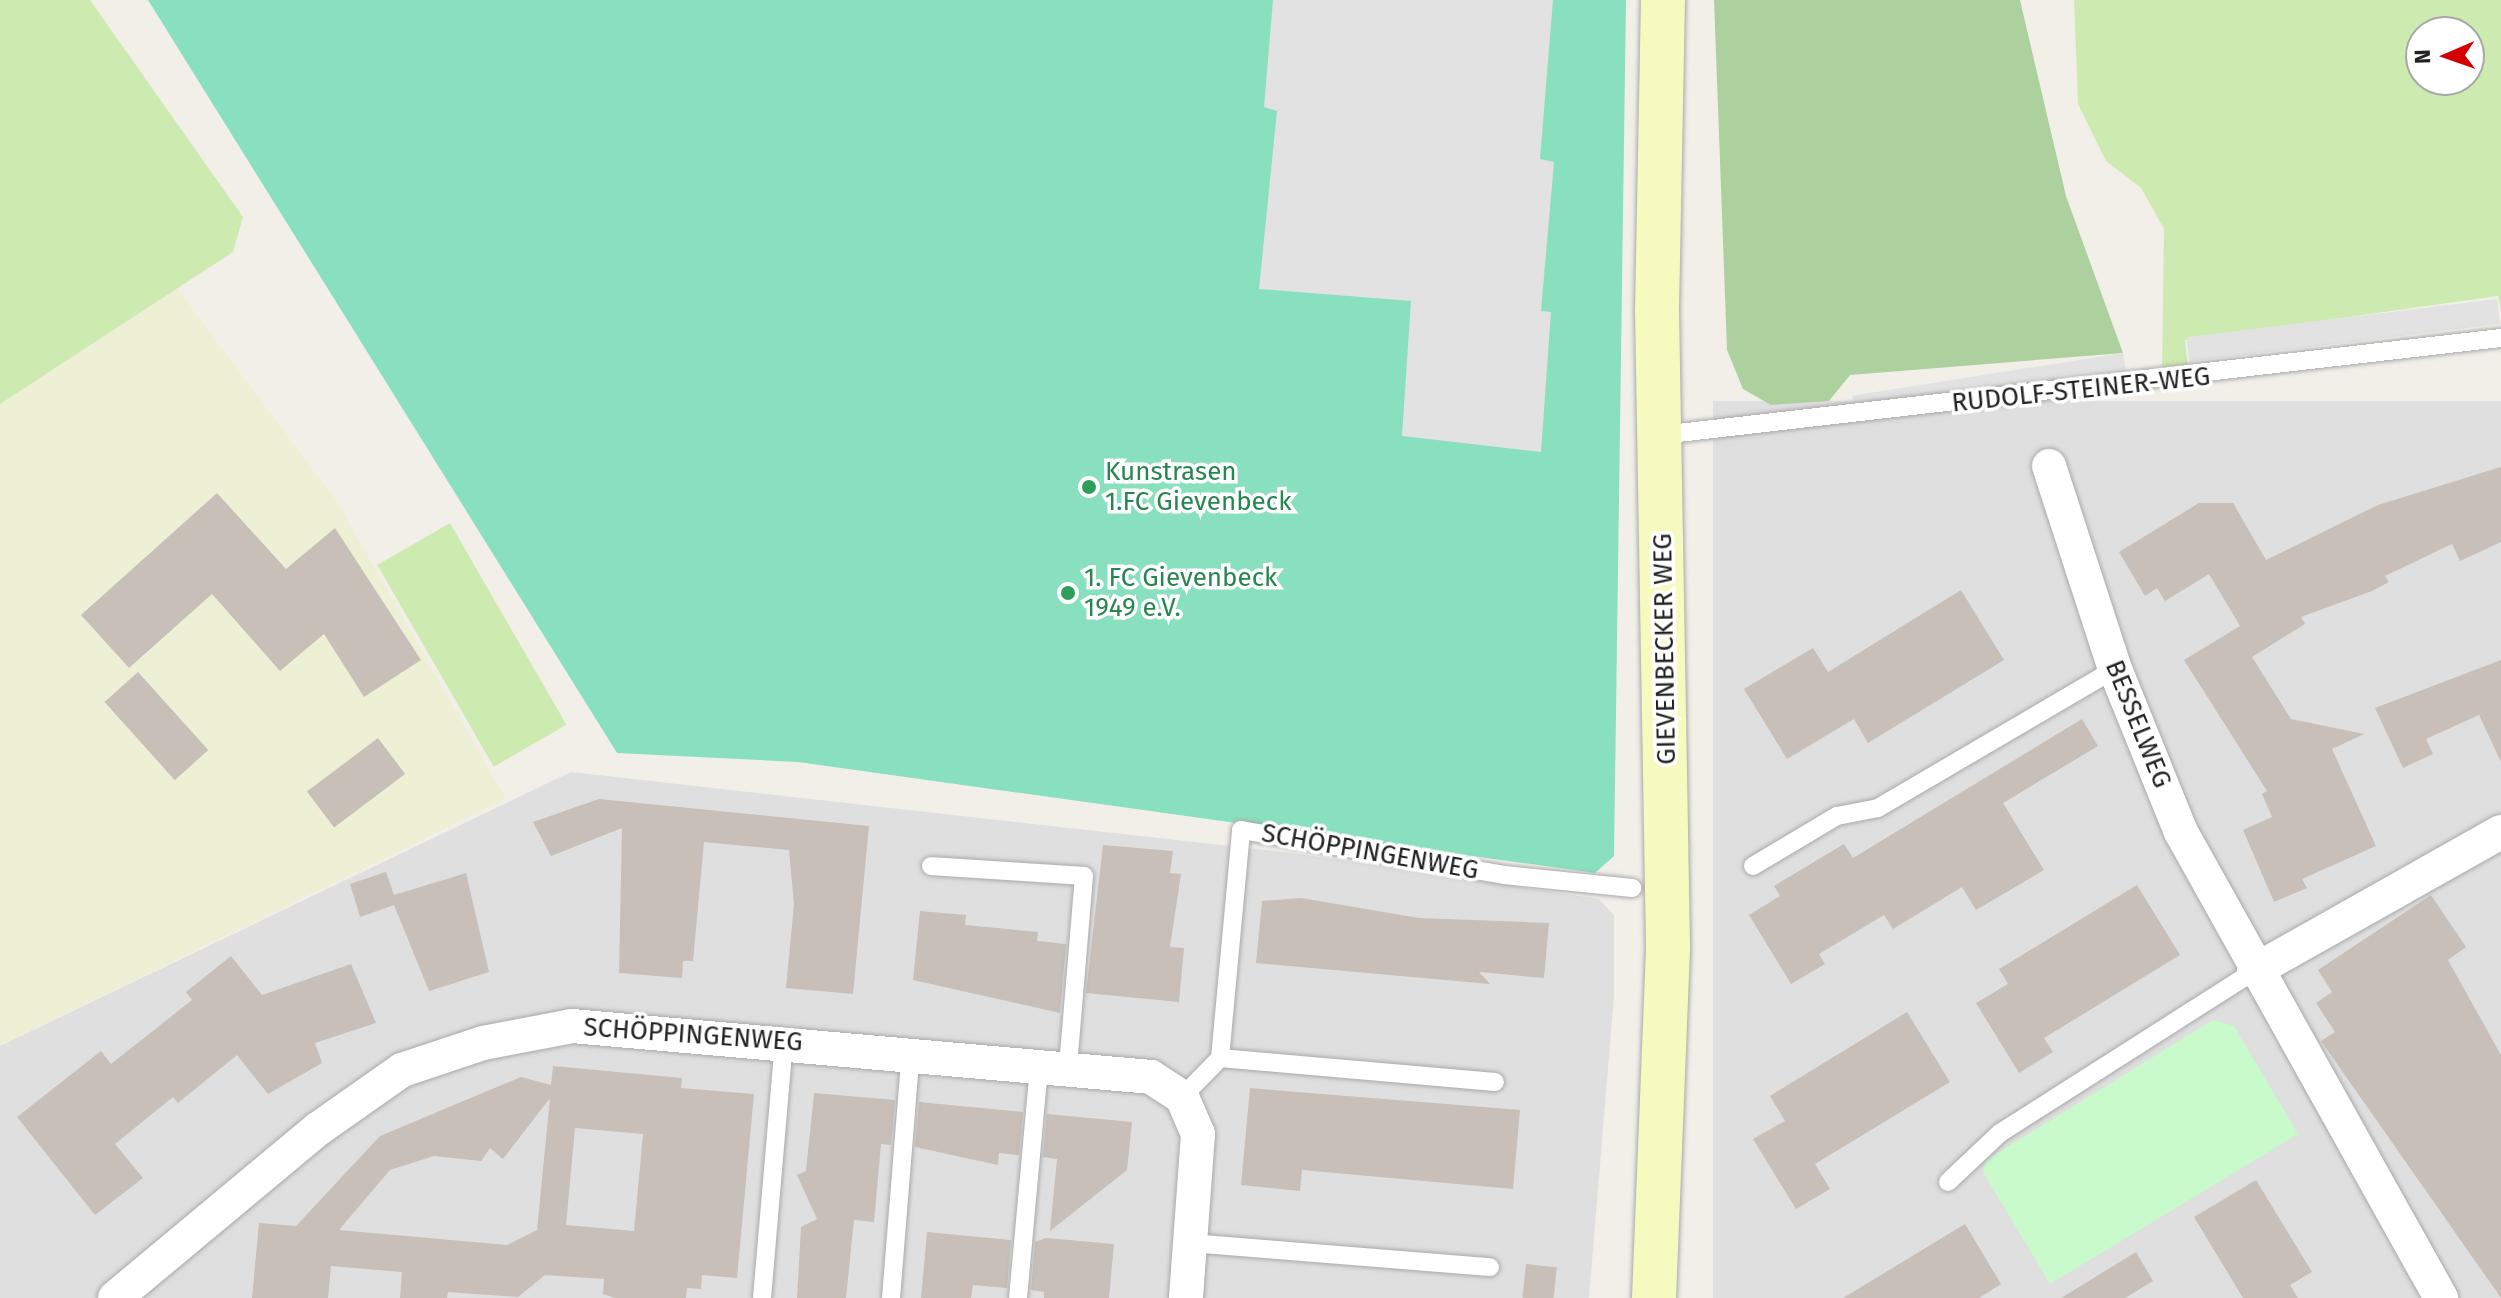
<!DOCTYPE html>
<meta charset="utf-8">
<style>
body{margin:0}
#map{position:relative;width:2501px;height:1298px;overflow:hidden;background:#f2efe9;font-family:"Fira Sans",sans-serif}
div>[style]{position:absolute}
.residential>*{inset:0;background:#e0dfdf;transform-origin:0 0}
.farmland>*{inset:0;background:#eef0d5}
.grass>*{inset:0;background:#cdebb0;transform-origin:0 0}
.forest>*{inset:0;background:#add19e}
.park>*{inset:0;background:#c8facc}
.pitch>*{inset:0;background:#88e0be}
.parking>*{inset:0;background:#e2e2e2;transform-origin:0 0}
.building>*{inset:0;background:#c7bfb8;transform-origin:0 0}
.roads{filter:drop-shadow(0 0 2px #a9a9a9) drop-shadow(0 0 2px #a9a9a9)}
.service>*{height:18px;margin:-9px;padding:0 9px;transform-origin:9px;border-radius:9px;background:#fff}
.minor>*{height:34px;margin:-17px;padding:0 17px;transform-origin:17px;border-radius:17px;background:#fff}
.secondary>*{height:44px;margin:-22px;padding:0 22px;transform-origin:22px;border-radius:22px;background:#f7fabf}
.dots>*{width:22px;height:22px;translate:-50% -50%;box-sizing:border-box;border:4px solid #fff;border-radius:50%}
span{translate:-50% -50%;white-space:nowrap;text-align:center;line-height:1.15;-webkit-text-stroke:7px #fff;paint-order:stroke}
.street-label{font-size:26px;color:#222}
.leisure-label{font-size:26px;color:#27864d}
.left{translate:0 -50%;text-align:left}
.north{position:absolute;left:2405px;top:16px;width:80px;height:80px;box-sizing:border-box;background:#fff;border:2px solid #a7a7a7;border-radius:50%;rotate:268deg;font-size:22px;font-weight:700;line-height:32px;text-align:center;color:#222}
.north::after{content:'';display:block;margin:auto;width:28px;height:36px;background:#d40000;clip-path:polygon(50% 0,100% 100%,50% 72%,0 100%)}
</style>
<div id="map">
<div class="residential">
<div style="left:2501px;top:401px;width:897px;height:788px;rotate:90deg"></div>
<div style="clip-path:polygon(571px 772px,1293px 853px,1599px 899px,1614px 915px,1614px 996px,1589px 1298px,0 1298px,0 1046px)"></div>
</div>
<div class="farmland">
<div style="clip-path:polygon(176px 287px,338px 503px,506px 799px,0 1046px,0 404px)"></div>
</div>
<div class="grass">
<div style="clip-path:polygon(0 0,90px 0,243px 217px,233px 252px,0 404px)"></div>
<div style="clip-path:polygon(evenodd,2074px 0,2501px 0,2501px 312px,2498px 296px,2185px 340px,2188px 367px,2162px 371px,2164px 229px,2141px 188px,2106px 161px,2078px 104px,2074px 0,2421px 32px,2469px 32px,2469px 80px,2421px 80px,2421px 32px)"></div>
<div style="left:450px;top:523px;width:233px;height:84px;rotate:60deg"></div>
</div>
<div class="forest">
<div style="clip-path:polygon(1714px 0,2020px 0,2066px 196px,2123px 353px,1850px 375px,1829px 401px,1771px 405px,1743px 389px,1727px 350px)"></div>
</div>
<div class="park">
<div style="clip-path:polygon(2213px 1020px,2234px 1026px,2298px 1134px,2050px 1284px,1983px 1172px,1986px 1160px)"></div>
</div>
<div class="pitch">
<div style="clip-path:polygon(148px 0,1626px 0,1614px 856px,1595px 873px,798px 762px,617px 753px)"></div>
</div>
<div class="parking">
<div style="clip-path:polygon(1273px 0,1553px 0,1540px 159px,1554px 162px,1541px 311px,1551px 312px,1541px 452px,1402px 436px,1411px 301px,1259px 289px,1277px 111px,1264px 107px)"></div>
<div style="left:2497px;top:299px;width:25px;height:313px;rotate:83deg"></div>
<div style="left:2123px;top:353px;width:25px;height:274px;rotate:81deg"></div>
</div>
<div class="building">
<div style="clip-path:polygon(2501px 467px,2501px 542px,2460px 561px,2452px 544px,2385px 576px,2389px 582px,2372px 591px,2301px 617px,2305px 624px,2252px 657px,2291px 719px,2364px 734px,2332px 749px,2376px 846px,2302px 879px,2307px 888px,2274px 902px,2243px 830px,2272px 817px,2262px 794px,2267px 791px,2184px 660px,2240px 626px,2209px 574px,2165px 601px,2157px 588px,2145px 596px,2119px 552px,2199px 503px,2233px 503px,2266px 560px,2378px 505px)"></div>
<div style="clip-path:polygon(217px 493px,286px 569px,335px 528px,421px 660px,364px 697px,324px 634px,280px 671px,212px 594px,129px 668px,81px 615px)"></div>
<div style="clip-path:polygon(1961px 590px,2004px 660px,1868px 743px,1854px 719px,1787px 759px,1744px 689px,1813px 648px,1828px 672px)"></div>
<div style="clip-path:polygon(2501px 660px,2501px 762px,2479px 715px,2426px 739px,2433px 754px,2403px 768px,2375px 708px)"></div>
<div style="left:138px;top:672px;width:105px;height:45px;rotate:48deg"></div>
<div style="clip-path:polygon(2082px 719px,2098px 746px,2003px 803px,2044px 870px,1976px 910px,1962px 887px,1893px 929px,1884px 915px,1819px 954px,1825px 964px,1791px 984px,1749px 915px,1780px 896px,1774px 886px,1844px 844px,1853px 858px)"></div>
<div style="left:378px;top:738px;width:45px;height:89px;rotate:53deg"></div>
<div style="clip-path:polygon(599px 799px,869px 826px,853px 994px,786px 988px,794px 904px,789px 850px,704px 842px,693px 961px,683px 961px,682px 978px,619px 973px,622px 828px,551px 856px,533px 822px)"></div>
<div style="clip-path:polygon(1103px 845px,1173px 851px,1170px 873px,1181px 874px,1170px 947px,1184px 948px,1179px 1002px,1086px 993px)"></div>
<div style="clip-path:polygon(386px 872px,394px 895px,466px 873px,489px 972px,429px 991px,394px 905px,360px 917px,350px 884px)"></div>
<div style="clip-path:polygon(2137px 885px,2180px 955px,2044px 1038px,2053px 1052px,2019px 1073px,1976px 1003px,2008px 984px,1999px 969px)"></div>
<div style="clip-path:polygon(2431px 895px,2466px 947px,2448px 960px,2501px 1055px,2501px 1298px,2321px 1041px,2335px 1032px,2316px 1003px,2332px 992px,2318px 970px)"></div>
<div style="clip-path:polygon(1301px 898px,1419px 918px,1549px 923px,1544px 978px,1479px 972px,1490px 984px,1256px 963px,1262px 901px)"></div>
<div style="clip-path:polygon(920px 911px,966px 915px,965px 925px,1038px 932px,1037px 941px,1066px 944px,1060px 1013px,913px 980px)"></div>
<div style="clip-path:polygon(231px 956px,262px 995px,351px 964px,376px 1023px,315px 1043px,322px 1063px,268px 1094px,237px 1055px,178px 1103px,173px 1097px,115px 1144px,143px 1178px,95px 1215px,17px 1117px,101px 1051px,111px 1064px,192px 1000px,186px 992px)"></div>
<div style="clip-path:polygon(1907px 1012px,1950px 1082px,1815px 1164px,1830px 1189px,1796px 1209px,1753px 1139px,1785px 1121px,1770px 1096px)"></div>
<div style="clip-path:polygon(evenodd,553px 1066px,682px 1078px,681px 1088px,754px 1094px,737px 1278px,702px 1275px,701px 1289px,687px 1288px,686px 1298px,615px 1298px,603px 1294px,604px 1279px,545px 1275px,518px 1297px,448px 1292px,447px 1298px,400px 1298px,402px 1272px,331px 1266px,328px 1298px,252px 1298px,259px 1223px,296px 1226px,380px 1136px,521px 1077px,551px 1085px,553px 1066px,550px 1098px,537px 1230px,507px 1245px,339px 1230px,390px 1170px,434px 1156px,481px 1161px,490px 1148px,503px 1159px,550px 1098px,553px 1066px,575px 1128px,643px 1134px,634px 1231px,566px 1225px,575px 1128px)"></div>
<div style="clip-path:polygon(1250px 1088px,1520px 1110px,1513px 1189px,1302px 1170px,1300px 1191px,1241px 1185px)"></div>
<div style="clip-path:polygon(814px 1093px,895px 1100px,891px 1145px,881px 1144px,874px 1222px,854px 1220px,846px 1298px,797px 1298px,801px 1227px,817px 1219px,797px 1175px,806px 1171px)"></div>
<div style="clip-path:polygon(919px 1102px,1023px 1112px,1019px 1155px,999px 1153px,998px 1165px,915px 1147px)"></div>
<div style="clip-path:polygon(1047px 1114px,1132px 1122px,1127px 1170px,1050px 1231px,1057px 1159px,1043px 1157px)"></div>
<div style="clip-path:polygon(2256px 1180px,2312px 1272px,2290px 1285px,2298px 1298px,2243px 1298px,2194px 1217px)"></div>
<div style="clip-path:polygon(1965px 1224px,2001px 1284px,1979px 1298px,1843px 1298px)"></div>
<div style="clip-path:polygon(927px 1232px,1011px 1240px,1007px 1288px,973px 1285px,971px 1298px,921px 1298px)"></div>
<div style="clip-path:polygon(1046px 1238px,1114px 1244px,1109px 1298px,1044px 1298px,1044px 1292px,1031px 1290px,1035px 1242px)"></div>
<div style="clip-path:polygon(2136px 1252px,2153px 1281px,2125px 1298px,2061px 1298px)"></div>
<div style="left:1526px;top:1264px;width:31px;height:34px;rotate:6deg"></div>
</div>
<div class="roads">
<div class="service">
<div style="left:1661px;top:435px;width:846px;rotate:-6.59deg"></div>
<div style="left:931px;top:866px;width:153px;rotate:3.7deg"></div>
<div style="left:1084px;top:876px;width:193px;rotate:94.8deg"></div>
<div style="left:1753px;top:866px;width:98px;rotate:-30.8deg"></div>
<div style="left:1837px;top:816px;width:42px;rotate:-11deg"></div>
<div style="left:1878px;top:808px;width:275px;rotate:-30.4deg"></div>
<div style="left:1220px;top:1058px;width:276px;rotate:5deg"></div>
<div style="left:1182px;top:1097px;width:54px;rotate:-45.7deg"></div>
<div style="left:1220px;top:1058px;width:229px;rotate:-84.7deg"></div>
<div style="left:1241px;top:830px;width:267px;rotate:9.7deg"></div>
<div style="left:1504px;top:875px;width:129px;rotate:5.8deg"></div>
<div style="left:1948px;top:1182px;width:71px;rotate:-43.3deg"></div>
<div style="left:2000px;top:1133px;width:301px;rotate:-32.5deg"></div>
<div style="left:1190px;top:1243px;width:301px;rotate:4.6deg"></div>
<div style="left:762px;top:1298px;width:257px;rotate:-85.1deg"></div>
<div style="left:891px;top:1298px;width:247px;rotate:-85.4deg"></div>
<div style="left:1018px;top:1298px;width:234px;rotate:-84.8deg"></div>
</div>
<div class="minor">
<div style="left:2049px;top:466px;width:213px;rotate:72deg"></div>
<div style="left:2115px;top:669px;width:176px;rotate:68deg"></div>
<div style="left:2181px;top:832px;width:534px;rotate:60.84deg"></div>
<div style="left:2254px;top:971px;width:283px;rotate:-29.4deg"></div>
<div style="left:115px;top:1298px;width:264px;rotate:-39.8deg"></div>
<div style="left:318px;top:1129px;width:103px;rotate:-35.1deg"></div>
<div style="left:402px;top:1070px;width:85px;rotate:-18.4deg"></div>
<div style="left:483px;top:1043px;width:91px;rotate:-10.8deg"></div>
<div style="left:572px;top:1026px;width:581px;rotate:5.03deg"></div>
<div style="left:1151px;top:1077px;width:37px;rotate:33deg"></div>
<div style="left:1182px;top:1097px;width:40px;rotate:66.6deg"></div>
<div style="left:1198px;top:1134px;width:164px;rotate:94.2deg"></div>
</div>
<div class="secondary">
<div style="left:1654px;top:1298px;width:352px;rotate:-87.7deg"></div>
<div style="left:1668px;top:946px;width:635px;rotate:-90.99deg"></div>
<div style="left:1657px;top:311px;width:311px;rotate:-88.9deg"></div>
</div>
</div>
<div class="dots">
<div style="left:1089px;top:487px;background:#2e9e5b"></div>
<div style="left:1068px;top:593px;background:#2e9e5b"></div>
</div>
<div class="street-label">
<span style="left:2081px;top:390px;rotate:-6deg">RUDOLF-STEINER-WEG</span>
<span style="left:1665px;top:649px;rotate:-91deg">GIEVENBECKER WEG</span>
<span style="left:2138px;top:724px;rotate:68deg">BESSELWEG</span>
<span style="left:1370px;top:852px;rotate:10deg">SCHÖPPINGENWEG</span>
<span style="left:693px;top:1035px;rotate:4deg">SCHÖPPINGENWEG</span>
</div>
<div class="leisure-label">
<span class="left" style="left:1105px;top:487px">Kunstrasen<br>1.FC Gievenbeck</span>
<span class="left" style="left:1084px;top:593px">1. FC Gievenbeck<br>1949 e.V.</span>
</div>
<div class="north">N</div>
</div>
